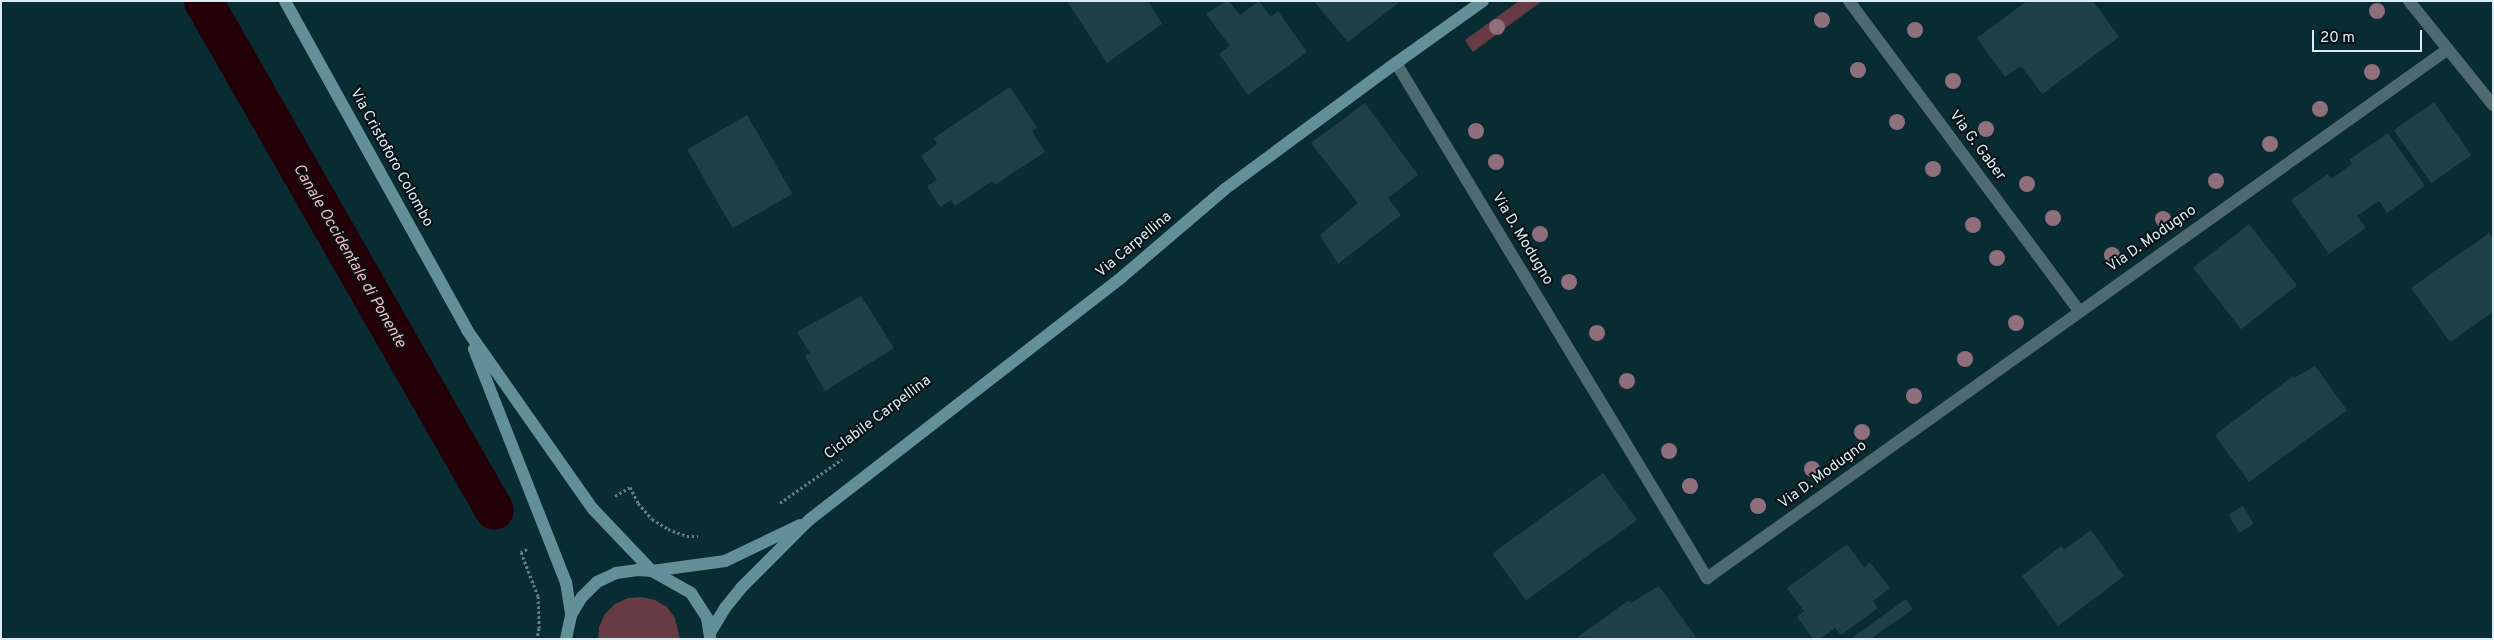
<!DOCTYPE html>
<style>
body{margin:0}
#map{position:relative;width:2494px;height:640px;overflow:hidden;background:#092b32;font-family:Overpass,sans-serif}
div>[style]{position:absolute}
.green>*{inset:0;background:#663b44}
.canal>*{height:39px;margin:-19.5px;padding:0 19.5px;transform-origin:19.5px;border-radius:19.5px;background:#230007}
.building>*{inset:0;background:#204047;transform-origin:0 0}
.path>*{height:3px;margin-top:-1.5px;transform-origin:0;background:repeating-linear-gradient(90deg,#647f85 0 2.5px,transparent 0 5px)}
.street>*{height:12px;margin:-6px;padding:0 6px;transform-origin:6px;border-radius:6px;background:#4e6970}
.secondary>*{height:12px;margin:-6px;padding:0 6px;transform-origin:6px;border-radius:6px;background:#638f99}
.trees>*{width:16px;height:16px;margin:-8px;border-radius:50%;background:#8f6f7b}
span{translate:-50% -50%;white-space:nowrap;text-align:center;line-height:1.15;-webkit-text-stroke:4px #051114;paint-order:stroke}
.street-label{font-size:15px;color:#dbedf2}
.water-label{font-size:16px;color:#f9b3bf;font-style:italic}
.frame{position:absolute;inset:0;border:2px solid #dbedf2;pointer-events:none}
.scale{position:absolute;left:2312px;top:30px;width:110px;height:22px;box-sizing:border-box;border:2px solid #dbedf2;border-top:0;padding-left:6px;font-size:15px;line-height:18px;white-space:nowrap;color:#dbedf2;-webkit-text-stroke:4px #051114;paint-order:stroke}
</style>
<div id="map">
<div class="green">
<div style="clip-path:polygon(1519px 1px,1542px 1px,1473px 52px,1465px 40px)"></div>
<div style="clip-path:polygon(642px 597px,655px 600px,667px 607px,675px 618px,680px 639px,598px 639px,599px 627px,605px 614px,615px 604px,628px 598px)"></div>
</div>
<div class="canal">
<div style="left:203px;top:1px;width:586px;rotate:60.24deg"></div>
</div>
<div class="building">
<div style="clip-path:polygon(1067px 1px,1148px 1px,1162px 24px,1107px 63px)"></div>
<div style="clip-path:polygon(1226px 1px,1229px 1px,1240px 15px,1259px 1px,1271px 17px,1278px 11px,1307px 52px,1248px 95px,1219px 54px,1230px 46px,1206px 14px)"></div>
<div style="clip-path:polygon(1314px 1px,1401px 1px,1348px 42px)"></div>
<div style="clip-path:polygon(2027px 1px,2093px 1px,2119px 37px,2042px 94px,2021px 66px,2005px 77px,1977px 38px)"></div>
<div style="clip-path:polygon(1010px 87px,1037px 128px,1032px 131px,1045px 152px,995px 185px,992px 181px,955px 206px,951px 200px,940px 207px,927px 186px,937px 180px,921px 156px,937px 144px,934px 138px)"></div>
<div style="left:2434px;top:102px;width:65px;height:49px;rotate:55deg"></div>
<div style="clip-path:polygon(1365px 103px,1418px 175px,1388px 198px,1401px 215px,1338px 264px,1320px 235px,1358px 203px,1311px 143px)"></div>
<div style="left:747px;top:115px;width:91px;height:69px;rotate:60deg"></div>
<div style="clip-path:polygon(2388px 133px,2425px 186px,2387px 213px,2379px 201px,2357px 216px,2366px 228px,2329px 254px,2291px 200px,2328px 174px,2331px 179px,2352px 164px,2349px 160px)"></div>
<div style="left:2249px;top:224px;width:78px;height:71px;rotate:52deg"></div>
<div style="clip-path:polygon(2489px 233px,2493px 238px,2493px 312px,2450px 342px,2411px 288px)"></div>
<div style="clip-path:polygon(861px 296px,894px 348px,825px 391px,805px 356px,810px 353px,797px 332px)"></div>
<div style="clip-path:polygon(2315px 366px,2347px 410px,2249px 482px,2215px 435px,2293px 376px,2294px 378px)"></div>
<div style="left:1603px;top:473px;width:58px;height:137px;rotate:54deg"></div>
<div style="left:2243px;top:506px;width:21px;height:17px;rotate:59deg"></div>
<div style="clip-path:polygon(2091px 530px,2124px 576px,2058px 626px,2022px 576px,2061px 546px,2064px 550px)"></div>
<div style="clip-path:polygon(1847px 544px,1864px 567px,1870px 562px,1890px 588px,1873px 601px,1878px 608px,1841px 635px,1835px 628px,1820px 639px,1813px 639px,1797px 617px,1804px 611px,1787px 588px)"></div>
<div style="clip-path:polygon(1659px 586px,1696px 637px,1694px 639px,1575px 639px,1629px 600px,1631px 603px)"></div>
<div style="clip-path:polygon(1906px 599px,1913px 609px,1871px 639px,1850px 639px)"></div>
</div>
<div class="path">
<div style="left:615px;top:496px;width:17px;rotate:-31deg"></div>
<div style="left:630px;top:487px;width:18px;rotate:63deg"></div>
<div style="left:638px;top:503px;width:21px;rotate:49deg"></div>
<div style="left:652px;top:519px;width:19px;rotate:32deg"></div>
<div style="left:668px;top:529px;width:20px;rotate:20deg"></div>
<div style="left:687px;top:536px;width:11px"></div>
<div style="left:780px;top:503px;width:76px;rotate:-35.4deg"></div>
<div style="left:527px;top:549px;width:7px;rotate:153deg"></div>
<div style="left:521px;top:552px;width:47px;rotate:68.9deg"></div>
<div style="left:538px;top:596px;width:32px;rotate:88deg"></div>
<div style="left:539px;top:628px;width:11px;rotate:100deg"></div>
</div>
<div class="street">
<div style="left:1849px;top:1px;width:386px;rotate:53.4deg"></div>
<div style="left:2409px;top:1px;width:134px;rotate:51.1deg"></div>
<div style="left:1396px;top:63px;width:602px;rotate:58.87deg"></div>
<div style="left:1707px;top:578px;width:910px;rotate:-35.52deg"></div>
</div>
<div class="secondary">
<div style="left:285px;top:1px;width:376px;rotate:61deg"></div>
<div style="left:467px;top:330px;width:219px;rotate:54.9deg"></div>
<div style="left:593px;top:509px;width:86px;rotate:46.4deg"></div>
<div style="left:652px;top:571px;width:74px;rotate:-7.8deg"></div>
<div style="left:725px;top:561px;width:83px;rotate:-25.6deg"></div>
<div style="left:474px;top:349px;width:251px;rotate:68.5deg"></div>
<div style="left:566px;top:582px;width:33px;rotate:81deg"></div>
<div style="left:710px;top:633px;width:29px;rotate:-59deg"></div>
<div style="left:725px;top:608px;width:26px;rotate:-51deg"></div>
<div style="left:741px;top:588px;width:96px;rotate:-45deg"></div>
<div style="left:809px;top:520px;width:396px;rotate:-37.8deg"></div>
<div style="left:1122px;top:277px;width:135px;rotate:-40.5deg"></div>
<div style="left:1225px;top:189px;width:212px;rotate:-36.4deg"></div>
<div style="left:1396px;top:63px;width:107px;rotate:-35.5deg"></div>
<div style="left:566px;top:639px;width:25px;rotate:-78deg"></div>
<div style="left:571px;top:615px;width:21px;rotate:-59deg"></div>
<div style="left:582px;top:597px;width:21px;rotate:-45deg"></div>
<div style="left:597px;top:582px;width:21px;rotate:-25deg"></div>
<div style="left:616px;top:573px;width:22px;rotate:-8deg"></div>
<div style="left:638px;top:570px;width:14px;rotate:4deg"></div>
<div style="left:652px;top:571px;width:45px;rotate:29.4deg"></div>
<div style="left:691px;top:593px;width:30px;rotate:57deg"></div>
<div style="left:707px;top:618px;width:19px;rotate:81deg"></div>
</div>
<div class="trees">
<div style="left:2377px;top:11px"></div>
<div style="left:1822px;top:20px"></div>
<div style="left:1497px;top:27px"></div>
<div style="left:1915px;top:30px"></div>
<div style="left:1858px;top:70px"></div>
<div style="left:2372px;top:72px"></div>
<div style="left:1953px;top:81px"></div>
<div style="left:2320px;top:109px"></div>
<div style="left:1897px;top:122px"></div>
<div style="left:1986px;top:129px"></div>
<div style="left:1476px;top:131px"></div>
<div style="left:2270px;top:144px"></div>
<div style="left:1496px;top:162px"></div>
<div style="left:1933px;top:169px"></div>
<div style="left:2216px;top:181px"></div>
<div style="left:2027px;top:184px"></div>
<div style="left:2053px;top:218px"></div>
<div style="left:2163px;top:219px"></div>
<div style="left:1973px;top:225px"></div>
<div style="left:1540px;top:234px"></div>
<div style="left:2112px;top:255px"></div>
<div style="left:1997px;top:258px"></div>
<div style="left:1569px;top:282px"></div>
<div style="left:2016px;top:323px"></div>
<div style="left:1597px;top:333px"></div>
<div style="left:1965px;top:359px"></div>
<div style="left:1627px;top:381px"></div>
<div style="left:1914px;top:396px"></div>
<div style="left:1862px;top:432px"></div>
<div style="left:1669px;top:451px"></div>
<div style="left:1812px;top:469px"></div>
<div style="left:1690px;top:486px"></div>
<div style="left:1758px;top:506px"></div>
</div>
<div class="street-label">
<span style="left:1977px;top:146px;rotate:53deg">Via G. Gaber</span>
<span style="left:391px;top:158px;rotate:61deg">Via Cristoforo Colombo</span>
<span style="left:1522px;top:239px;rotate:59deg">Via D. Modugno</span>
<span style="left:2152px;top:239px;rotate:-35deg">Via D. Modugno</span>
<span style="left:1134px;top:245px;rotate:-40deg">Via Carpellina</span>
<span style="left:878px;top:418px;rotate:-37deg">Ciclabile Carpellina</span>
<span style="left:1823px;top:475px;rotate:-36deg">Via D. Modugno</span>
</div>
<div class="water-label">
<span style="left:349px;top:256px;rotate:60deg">Canale Occidentale di Ponente</span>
</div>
<div class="frame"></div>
<div class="scale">20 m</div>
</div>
